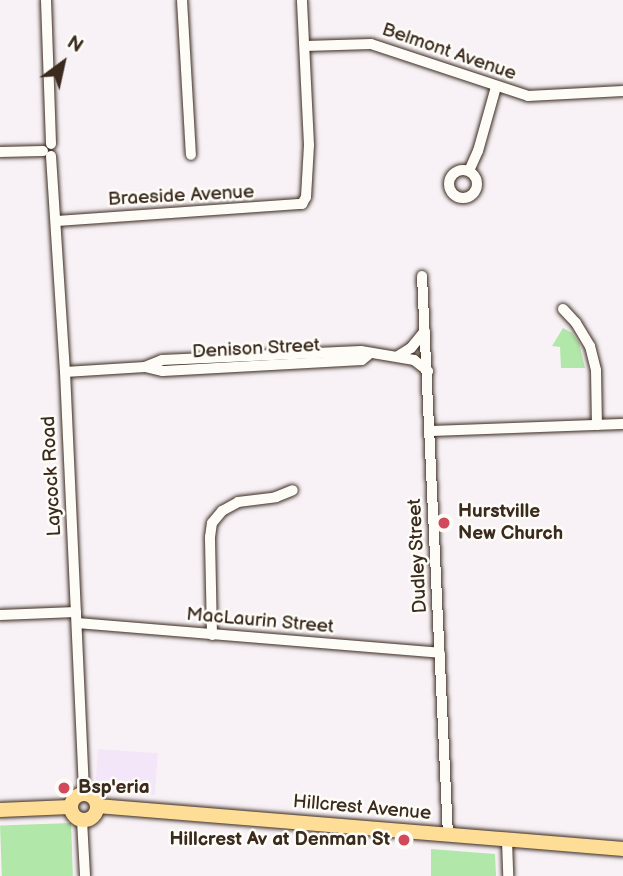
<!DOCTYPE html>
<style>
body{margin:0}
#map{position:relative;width:623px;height:876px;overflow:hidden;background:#f8f2f7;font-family:"Balsamiq Sans",sans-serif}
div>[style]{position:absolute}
.built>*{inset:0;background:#f3e6f8;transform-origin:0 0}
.green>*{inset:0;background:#b2e7aa;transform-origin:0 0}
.roads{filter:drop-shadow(0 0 2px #3b2a1e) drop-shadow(0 0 2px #3b2a1e)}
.minor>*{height:10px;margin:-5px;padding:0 5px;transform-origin:5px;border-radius:5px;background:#fdfcf7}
.minor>.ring{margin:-5px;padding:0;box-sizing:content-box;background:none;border:10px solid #fdfcf7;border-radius:50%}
.major>*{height:14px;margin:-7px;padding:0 7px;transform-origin:7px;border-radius:7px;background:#fedd96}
.major>.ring{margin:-7px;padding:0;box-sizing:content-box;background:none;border:14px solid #fedd96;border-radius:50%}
.dots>*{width:19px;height:19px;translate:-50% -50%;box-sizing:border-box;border:4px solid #fdfcf7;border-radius:50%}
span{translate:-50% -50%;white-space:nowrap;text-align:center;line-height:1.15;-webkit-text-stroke:5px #fdfcf7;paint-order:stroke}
.street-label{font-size:19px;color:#3b2a1e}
.poi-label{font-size:19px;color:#3b2a1e;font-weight:700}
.left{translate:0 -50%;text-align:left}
.right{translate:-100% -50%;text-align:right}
.north{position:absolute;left:28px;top:28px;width:70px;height:70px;-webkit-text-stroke:5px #fdfcf7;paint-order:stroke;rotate:33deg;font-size:19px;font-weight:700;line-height:28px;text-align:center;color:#3b2a1e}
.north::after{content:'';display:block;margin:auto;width:24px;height:32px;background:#3b2a1e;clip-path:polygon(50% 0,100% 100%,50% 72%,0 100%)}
</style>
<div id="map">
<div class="built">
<div style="left:98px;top:749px;width:60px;height:42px;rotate:4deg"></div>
</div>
<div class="green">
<div style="clip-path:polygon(563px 328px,572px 333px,579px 343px,585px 368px,561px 368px,560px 347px,552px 346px)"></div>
<div style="left:71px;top:823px;width:53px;height:71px;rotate:88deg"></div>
<div style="clip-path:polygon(431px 849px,495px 854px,496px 876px,431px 876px)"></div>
</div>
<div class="roads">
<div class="minor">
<div style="left:46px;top:0;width:144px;rotate:88deg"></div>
<div style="left:182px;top:0;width:155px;rotate:86.7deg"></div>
<div style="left:305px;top:46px;width:66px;rotate:-1.7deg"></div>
<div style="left:371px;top:44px;width:165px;rotate:18.3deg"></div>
<div style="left:528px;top:96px;width:95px;rotate:-3deg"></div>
<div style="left:0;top:152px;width:43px;rotate:-1.3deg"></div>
<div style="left:51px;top:156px;width:216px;rotate:86.3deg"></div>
<div style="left:65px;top:372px;width:421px;rotate:87.4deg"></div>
<div class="ring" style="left:449px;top:170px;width:18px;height:18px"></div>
<div style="left:469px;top:171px;width:22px;rotate:-66deg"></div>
<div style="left:478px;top:151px;width:66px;rotate:-74.3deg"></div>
<div style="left:57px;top:221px;width:246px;rotate:-4deg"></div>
<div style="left:302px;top:204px;width:8px;rotate:-60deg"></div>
<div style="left:306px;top:197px;width:52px;rotate:-86.7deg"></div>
<div style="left:309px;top:145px;width:145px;rotate:-92.8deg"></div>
<div style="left:422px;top:276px;width:560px;rotate:87.34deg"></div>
<div style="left:563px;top:309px;width:19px;rotate:47deg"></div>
<div style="left:576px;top:323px;width:27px;rotate:59deg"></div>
<div style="left:590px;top:346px;width:25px;rotate:76deg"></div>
<div style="left:596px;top:370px;width:55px;rotate:89deg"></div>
<div style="left:398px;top:356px;width:15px;rotate:-32deg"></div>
<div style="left:411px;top:348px;width:22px;rotate:-51deg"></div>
<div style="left:145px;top:367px;width:18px;rotate:-22deg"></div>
<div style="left:162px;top:360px;width:199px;rotate:-2.6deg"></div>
<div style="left:361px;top:351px;width:54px;rotate:9.6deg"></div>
<div style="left:414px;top:360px;width:18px;rotate:38deg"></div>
<div style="left:65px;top:372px;width:80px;rotate:-3.6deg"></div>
<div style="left:145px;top:367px;width:18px;rotate:13deg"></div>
<div style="left:163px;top:371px;width:199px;rotate:-3.2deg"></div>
<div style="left:362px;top:360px;width:8px;rotate:-40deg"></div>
<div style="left:430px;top:431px;width:193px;rotate:-2.1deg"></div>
<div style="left:0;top:615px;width:76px;rotate:-2.3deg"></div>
<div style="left:77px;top:623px;width:364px;rotate:4.7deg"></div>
<div style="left:212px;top:635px;width:98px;rotate:-91.2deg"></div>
<div style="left:210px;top:537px;width:14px;rotate:-82deg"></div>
<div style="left:212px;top:523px;width:16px;rotate:-50deg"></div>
<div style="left:222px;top:511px;width:18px;rotate:-29deg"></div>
<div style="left:238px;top:502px;width:38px;rotate:-7deg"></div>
<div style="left:276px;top:497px;width:18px;rotate:-22deg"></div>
<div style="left:82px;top:820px;width:56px;rotate:86.9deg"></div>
<div style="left:507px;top:840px;width:36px;rotate:88deg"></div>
</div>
<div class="major">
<div class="ring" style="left:71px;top:794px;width:12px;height:12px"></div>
<div style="left:97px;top:806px;width:528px;rotate:4.67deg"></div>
<div style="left:0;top:810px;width:70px;rotate:-2.5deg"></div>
</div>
</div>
<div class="dots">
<div style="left:444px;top:523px;background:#d1495b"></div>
<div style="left:64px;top:788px;background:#d1495b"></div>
<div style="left:404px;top:840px;background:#d1495b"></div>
</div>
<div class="street-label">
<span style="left:449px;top:52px;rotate:19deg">Belmont Avenue</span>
<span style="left:181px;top:196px;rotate:-3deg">Braeside Avenue</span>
<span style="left:256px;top:349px;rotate:-3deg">Denison Street</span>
<span style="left:52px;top:476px;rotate:-93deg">Laycock Road</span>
<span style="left:418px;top:556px;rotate:-93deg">Dudley Street</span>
<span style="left:260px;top:621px;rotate:5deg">MacLaurin Street</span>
<span style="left:362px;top:808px;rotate:5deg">Hillcrest Avenue</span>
</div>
<div class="poi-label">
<span class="left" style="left:458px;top:523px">Hurstville<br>New Church</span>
<span class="left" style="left:78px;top:788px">Bsp'eria</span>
<span class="right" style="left:390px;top:840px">Hillcrest Av at Denman St</span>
</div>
<div class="north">N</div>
</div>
